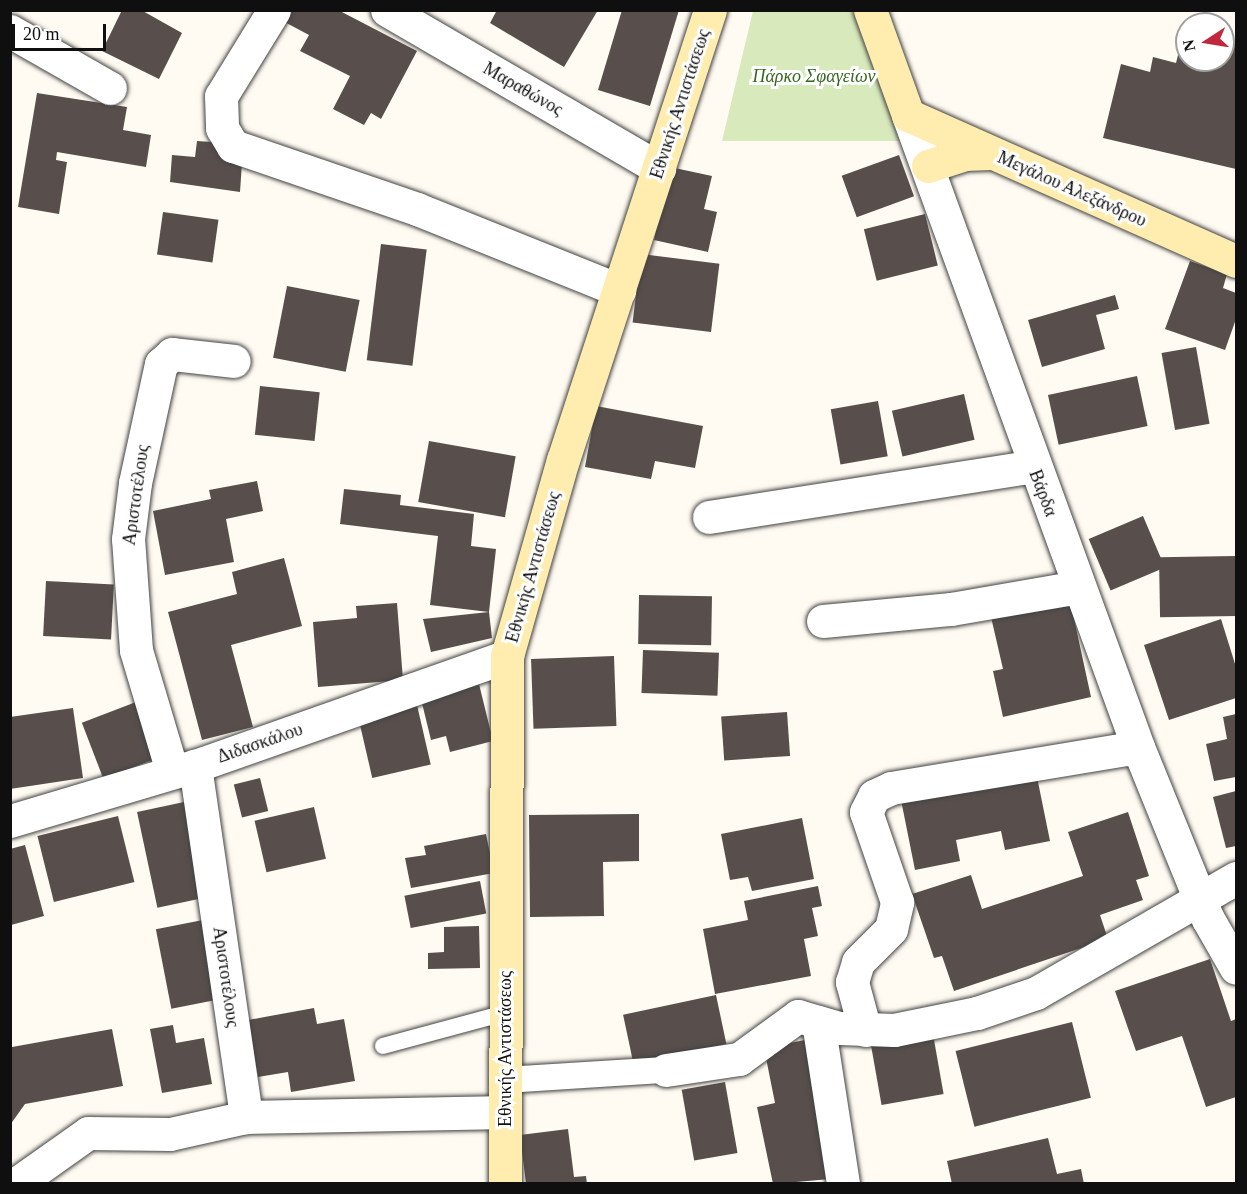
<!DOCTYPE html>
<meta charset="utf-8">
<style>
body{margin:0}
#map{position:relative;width:1247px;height:1194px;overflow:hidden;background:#fffbf2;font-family:"Times New Roman",serif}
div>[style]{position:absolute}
.green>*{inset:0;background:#d8e9bb}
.building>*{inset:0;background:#584f4c;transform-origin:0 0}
.roads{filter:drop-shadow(0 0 2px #424242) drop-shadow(0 0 2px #424242)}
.service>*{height:16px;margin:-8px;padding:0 8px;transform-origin:8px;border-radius:8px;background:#fff}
.pedestrian>*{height:26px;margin:-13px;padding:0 13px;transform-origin:13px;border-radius:13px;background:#fff}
.minor>*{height:33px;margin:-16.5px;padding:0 16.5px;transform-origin:16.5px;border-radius:16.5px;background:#fff}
.tertiary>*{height:33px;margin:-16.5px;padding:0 16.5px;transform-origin:16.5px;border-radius:16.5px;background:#fff}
.secondary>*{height:33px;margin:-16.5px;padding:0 16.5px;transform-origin:16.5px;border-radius:16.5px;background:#feedae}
span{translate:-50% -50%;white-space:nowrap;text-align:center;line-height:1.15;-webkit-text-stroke:6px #fff;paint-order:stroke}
.park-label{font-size:18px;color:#35671f;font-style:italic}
.street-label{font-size:18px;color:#0f0f0f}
.frame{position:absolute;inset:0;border:12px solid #0f0f0f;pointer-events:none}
.north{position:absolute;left:1175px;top:12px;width:60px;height:60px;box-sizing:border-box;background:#fff;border:2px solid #9f9f9f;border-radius:50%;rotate:258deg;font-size:16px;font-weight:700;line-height:24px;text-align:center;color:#0f0f0f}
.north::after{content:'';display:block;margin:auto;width:21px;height:27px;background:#bf283d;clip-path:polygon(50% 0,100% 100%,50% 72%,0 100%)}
.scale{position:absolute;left:12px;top:24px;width:94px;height:27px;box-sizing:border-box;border:3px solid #0f0f0f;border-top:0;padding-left:8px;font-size:18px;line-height:21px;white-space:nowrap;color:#0f0f0f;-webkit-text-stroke:4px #fff;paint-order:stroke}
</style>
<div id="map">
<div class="green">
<div style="clip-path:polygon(753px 11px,867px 11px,912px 141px,722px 141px)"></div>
</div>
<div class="building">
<div style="clip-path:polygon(122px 10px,141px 10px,182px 33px,159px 79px,102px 51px)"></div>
<div style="clip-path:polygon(283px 10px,338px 10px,417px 51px,381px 119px,371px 113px,364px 125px,333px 109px,350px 76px,300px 51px,309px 35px,279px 19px)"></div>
<div style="clip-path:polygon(497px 10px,598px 10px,564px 67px,490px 23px)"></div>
<div style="clip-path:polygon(622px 10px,679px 10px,650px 106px,598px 90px)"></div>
<div style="clip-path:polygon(1184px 31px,1187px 60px,1223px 60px,1223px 41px,1236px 44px,1236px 169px,1103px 138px,1121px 64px,1150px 72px,1153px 57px,1176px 63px)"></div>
<div style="clip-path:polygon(37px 93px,127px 107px,123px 130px,151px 135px,146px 167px,57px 152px,56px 160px,67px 162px,59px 214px,18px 207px)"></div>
<div style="clip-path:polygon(197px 141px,227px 143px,226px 162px,242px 163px,240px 192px,170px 182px,172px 155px,195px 157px)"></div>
<div style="left:899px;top:155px;width:44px;height:61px;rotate:70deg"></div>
<div style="clip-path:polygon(670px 167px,712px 176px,704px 209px,717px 212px,708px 252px,654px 240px)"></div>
<div style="left:163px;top:212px;width:56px;height:43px;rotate:8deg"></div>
<div style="left:925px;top:214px;width:53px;height:63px;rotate:76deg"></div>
<div style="left:381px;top:244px;width:46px;height:117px;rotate:7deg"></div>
<div style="left:641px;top:254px;width:79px;height:69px;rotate:7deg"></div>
<div style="clip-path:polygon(1190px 261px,1227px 274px,1223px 288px,1236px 293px,1236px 319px,1225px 350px,1165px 329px)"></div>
<div style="left:287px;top:286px;width:74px;height:73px;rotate:11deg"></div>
<div style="clip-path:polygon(1115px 295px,1119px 309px,1096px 315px,1105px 349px,1042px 367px,1028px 320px)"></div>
<div style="left:1196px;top:347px;width:78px;height:35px;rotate:80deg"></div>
<div style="left:1137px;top:376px;width:51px;height:91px;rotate:78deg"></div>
<div style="left:260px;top:386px;width:60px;height:49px;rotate:6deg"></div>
<div style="left:964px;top:394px;width:47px;height:74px;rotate:77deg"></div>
<div style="left:878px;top:401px;width:56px;height:48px;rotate:80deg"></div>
<div style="clip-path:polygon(596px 406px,703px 426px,695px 468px,655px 461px,651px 479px,585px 467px)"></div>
<div style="left:429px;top:441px;width:88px;height:62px;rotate:10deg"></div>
<div style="clip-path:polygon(257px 481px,263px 511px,226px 519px,234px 562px,165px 575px,153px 511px,211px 499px,209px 490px)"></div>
<div style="clip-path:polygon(344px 489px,401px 495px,400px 505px,474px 514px,471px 546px,496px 549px,489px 612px,430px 605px,438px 536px,340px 524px)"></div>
<div style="left:1143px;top:516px;width:56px;height:59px;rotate:67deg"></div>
<div style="left:1235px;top:556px;width:60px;height:76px;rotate:89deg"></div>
<div style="clip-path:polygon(284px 558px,302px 626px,231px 645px,253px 727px,202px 740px,168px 612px,237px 594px,232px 572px)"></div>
<div style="left:46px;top:581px;width:68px;height:55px;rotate:3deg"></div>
<div style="left:639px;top:595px;width:73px;height:49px;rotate:1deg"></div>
<div style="clip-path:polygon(1070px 600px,1091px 697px,1003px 717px,993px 671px,1003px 669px,991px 617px)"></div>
<div style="clip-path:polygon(397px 603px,403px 680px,318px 687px,313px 622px,357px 618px,356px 606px)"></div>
<div style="clip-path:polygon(489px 612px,492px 638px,431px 652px,423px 619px)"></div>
<div style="clip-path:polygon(1221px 619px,1236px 667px,1236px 698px,1169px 720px,1144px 645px)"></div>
<div style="left:643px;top:650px;width:76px;height:43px;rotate:2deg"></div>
<div style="left:614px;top:656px;width:70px;height:83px;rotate:88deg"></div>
<div style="clip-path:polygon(479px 684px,493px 741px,450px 752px,446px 736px,431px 740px,421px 699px)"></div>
<div style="left:136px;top:702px;width:60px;height:58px;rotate:69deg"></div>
<div style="left:417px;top:705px;width:61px;height:60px;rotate:77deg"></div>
<div style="clip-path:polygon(73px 708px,83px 778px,10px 789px,10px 717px)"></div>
<div style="left:787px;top:712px;width:44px;height:66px;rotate:86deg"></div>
<div style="clip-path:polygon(1236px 714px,1236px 777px,1214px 781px,1206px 744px,1227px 739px,1223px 717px)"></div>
<div style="clip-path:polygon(1036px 772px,1050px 841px,1005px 850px,1001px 831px,956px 840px,960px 861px,915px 870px,901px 800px)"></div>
<div style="left:260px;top:778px;width:34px;height:27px;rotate:76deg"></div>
<div style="clip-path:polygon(1236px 791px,1236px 846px,1226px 848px,1213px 797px)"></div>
<div style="left:184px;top:802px;width:98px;height:48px;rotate:78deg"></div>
<div style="left:314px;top:807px;width:53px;height:61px;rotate:77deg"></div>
<div style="clip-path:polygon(1128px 812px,1149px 876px,1136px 880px,1143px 900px,1100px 915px,1108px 939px,954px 991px,942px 956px,934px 958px,912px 894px,971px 875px,982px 909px,1083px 876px,1068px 832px)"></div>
<div style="clip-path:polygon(639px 814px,639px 861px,603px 862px,604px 916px,530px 917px,529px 815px)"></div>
<div style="left:118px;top:816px;width:68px;height:83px;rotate:76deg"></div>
<div style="clip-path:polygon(802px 818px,814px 879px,752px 891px,748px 877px,730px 880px,721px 834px)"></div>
<div style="clip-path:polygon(486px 834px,494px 873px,411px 888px,405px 858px,426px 855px,424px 846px)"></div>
<div style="clip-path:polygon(25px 845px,44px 916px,11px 925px,10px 849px)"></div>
<div style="left:480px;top:881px;width:33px;height:77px;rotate:79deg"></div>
<div style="clip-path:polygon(818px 886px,822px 906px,812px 908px,818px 936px,804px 939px,811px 976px,715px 994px,703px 929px,748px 920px,744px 901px)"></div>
<div style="left:203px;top:920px;width:81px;height:48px;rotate:79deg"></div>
<div style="clip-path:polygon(479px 926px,480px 968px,428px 969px,428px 953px,444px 952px,444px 927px)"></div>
<div style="clip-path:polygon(1210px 959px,1231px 1021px,1236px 1019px,1236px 1097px,1206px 1107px,1182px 1036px,1136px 1051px,1115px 991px)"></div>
<div style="left:716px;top:995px;width:50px;height:95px;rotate:78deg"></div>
<div style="clip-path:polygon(314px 1008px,317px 1024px,344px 1019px,355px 1081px,291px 1092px,288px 1072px,258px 1077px,248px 1020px)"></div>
<div style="left:1072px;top:1022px;width:78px;height:120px;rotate:76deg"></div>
<div style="clip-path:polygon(173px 1025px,176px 1043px,204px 1038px,212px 1084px,162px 1093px,150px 1029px)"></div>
<div style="clip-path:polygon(112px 1029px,123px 1086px,25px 1104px,10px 1125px,12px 1047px)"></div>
<div style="left:933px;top:1034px;width:61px;height:63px;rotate:80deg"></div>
<div style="clip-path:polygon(810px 1039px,842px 1178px,773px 1184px,757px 1107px,775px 1103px,764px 1048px)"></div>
<div style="left:725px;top:1082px;width:72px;height:44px;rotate:80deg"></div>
<div style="clip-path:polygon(568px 1129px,574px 1177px,586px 1176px,587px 1184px,526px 1184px,520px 1135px)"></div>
<div style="clip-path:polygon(1048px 1138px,1057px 1174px,1081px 1169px,1084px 1184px,952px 1184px,947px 1161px)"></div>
</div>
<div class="roads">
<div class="service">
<div style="left:383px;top:1046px;width:126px;rotate:-15.1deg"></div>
</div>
<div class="pedestrian">
<div style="left:505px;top:1080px;width:161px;rotate:-3.6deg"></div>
</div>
<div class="minor">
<div style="left:274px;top:10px;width:101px;rotate:121.6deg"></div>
<div style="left:221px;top:96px;width:32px;rotate:88deg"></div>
<div style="left:222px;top:128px;width:21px;rotate:59deg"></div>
<div style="left:233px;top:146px;width:194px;rotate:18.9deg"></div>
<div style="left:417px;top:209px;width:218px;rotate:21.9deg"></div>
<div style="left:387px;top:10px;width:315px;rotate:30.2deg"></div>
<div style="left:10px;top:31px;width:115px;rotate:29.7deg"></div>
<div style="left:709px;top:517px;width:328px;rotate:-8.9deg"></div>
<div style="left:823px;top:621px;width:129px;rotate:-5.4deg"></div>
<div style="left:951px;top:609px;width:130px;rotate:-9.8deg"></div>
<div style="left:195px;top:766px;width:355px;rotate:81.7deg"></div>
<div style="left:172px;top:771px;width:126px;rotate:-106.6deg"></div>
<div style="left:136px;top:650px;width:111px;rotate:-94.1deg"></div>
<div style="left:128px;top:539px;width:56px;rotate:-82.9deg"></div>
<div style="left:135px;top:483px;width:122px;rotate:-77.7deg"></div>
<div style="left:161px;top:364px;width:15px;rotate:-42deg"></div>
<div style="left:172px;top:354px;width:62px;rotate:6.4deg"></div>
<div style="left:10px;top:821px;width:193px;rotate:-16.6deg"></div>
<div style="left:195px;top:766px;width:331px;rotate:-19.4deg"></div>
<div style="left:818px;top:1022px;width:164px;rotate:81.2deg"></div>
<div style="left:865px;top:1030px;width:50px;rotate:-105.2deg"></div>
<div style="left:852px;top:982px;width:21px;rotate:-73deg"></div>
<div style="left:858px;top:962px;width:47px;rotate:-45deg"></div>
<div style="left:891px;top:929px;width:28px;rotate:-77deg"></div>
<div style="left:897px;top:902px;width:95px;rotate:-109deg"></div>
<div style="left:866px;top:812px;width:18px;rotate:-63deg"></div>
<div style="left:874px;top:796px;width:19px;rotate:-25deg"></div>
<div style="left:891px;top:788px;width:250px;rotate:-9.4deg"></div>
<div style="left:666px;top:1070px;width:74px;rotate:-8.6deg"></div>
<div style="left:739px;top:1059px;width:73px;rotate:-36.1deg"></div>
<div style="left:798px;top:1016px;width:43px;rotate:16.3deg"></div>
<div style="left:839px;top:1028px;width:55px;rotate:2.1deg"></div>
<div style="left:894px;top:1030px;width:85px;rotate:-11.6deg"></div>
<div style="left:977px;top:1013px;width:62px;rotate:-18.7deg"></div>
<div style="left:1036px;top:993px;width:231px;rotate:-29.9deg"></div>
<div style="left:16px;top:1184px;width:88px;rotate:-35.3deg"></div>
<div style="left:88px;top:1133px;width:82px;rotate:0.7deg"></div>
<div style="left:170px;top:1134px;width:78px;rotate:-12.6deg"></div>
<div style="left:246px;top:1117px;width:259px;rotate:-1.1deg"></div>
</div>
<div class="tertiary">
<div style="left:908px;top:115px;width:673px;rotate:70deg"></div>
<div style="left:1138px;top:747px;width:186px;rotate:67.9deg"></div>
<div style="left:1208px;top:919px;width:56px;rotate:60.3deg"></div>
</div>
<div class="secondary">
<div style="left:870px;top:10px;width:112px;rotate:70.1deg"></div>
<div style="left:908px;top:115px;width:359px;rotate:24deg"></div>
<div style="left:928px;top:166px;width:38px;rotate:-18deg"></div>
<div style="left:964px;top:154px;width:27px;rotate:-2deg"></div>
<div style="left:505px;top:1184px;width:528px;rotate:-89.78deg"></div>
<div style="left:507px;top:656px;width:204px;rotate:-74.1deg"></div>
<div style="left:563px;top:460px;width:473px;rotate:-71.9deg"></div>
</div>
</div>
<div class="park-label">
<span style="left:814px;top:76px">Πάρκο Σφαγείων</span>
</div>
<div class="street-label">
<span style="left:523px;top:89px;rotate:30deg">Μαραθώνος</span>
<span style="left:680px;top:104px;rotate:-72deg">Εθνικής Αντιστάσεως</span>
<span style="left:1072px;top:189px;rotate:24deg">Μεγάλου Αλεξάνδρου</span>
<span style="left:1043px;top:493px;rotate:69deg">Βάρδα</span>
<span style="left:136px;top:495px;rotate:-82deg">Αριστοτέλους</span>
<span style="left:533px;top:567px;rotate:-74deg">Εθνικής Αντιστάσεως</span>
<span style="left:260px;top:743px;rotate:-19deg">Διδασκάλου</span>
<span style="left:226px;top:977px;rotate:82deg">Αριστοτέλους</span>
<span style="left:505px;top:1049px;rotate:-90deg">Εθνικής Αντιστάσεως</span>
</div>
<div class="frame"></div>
<div class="north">N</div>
<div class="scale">20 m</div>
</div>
